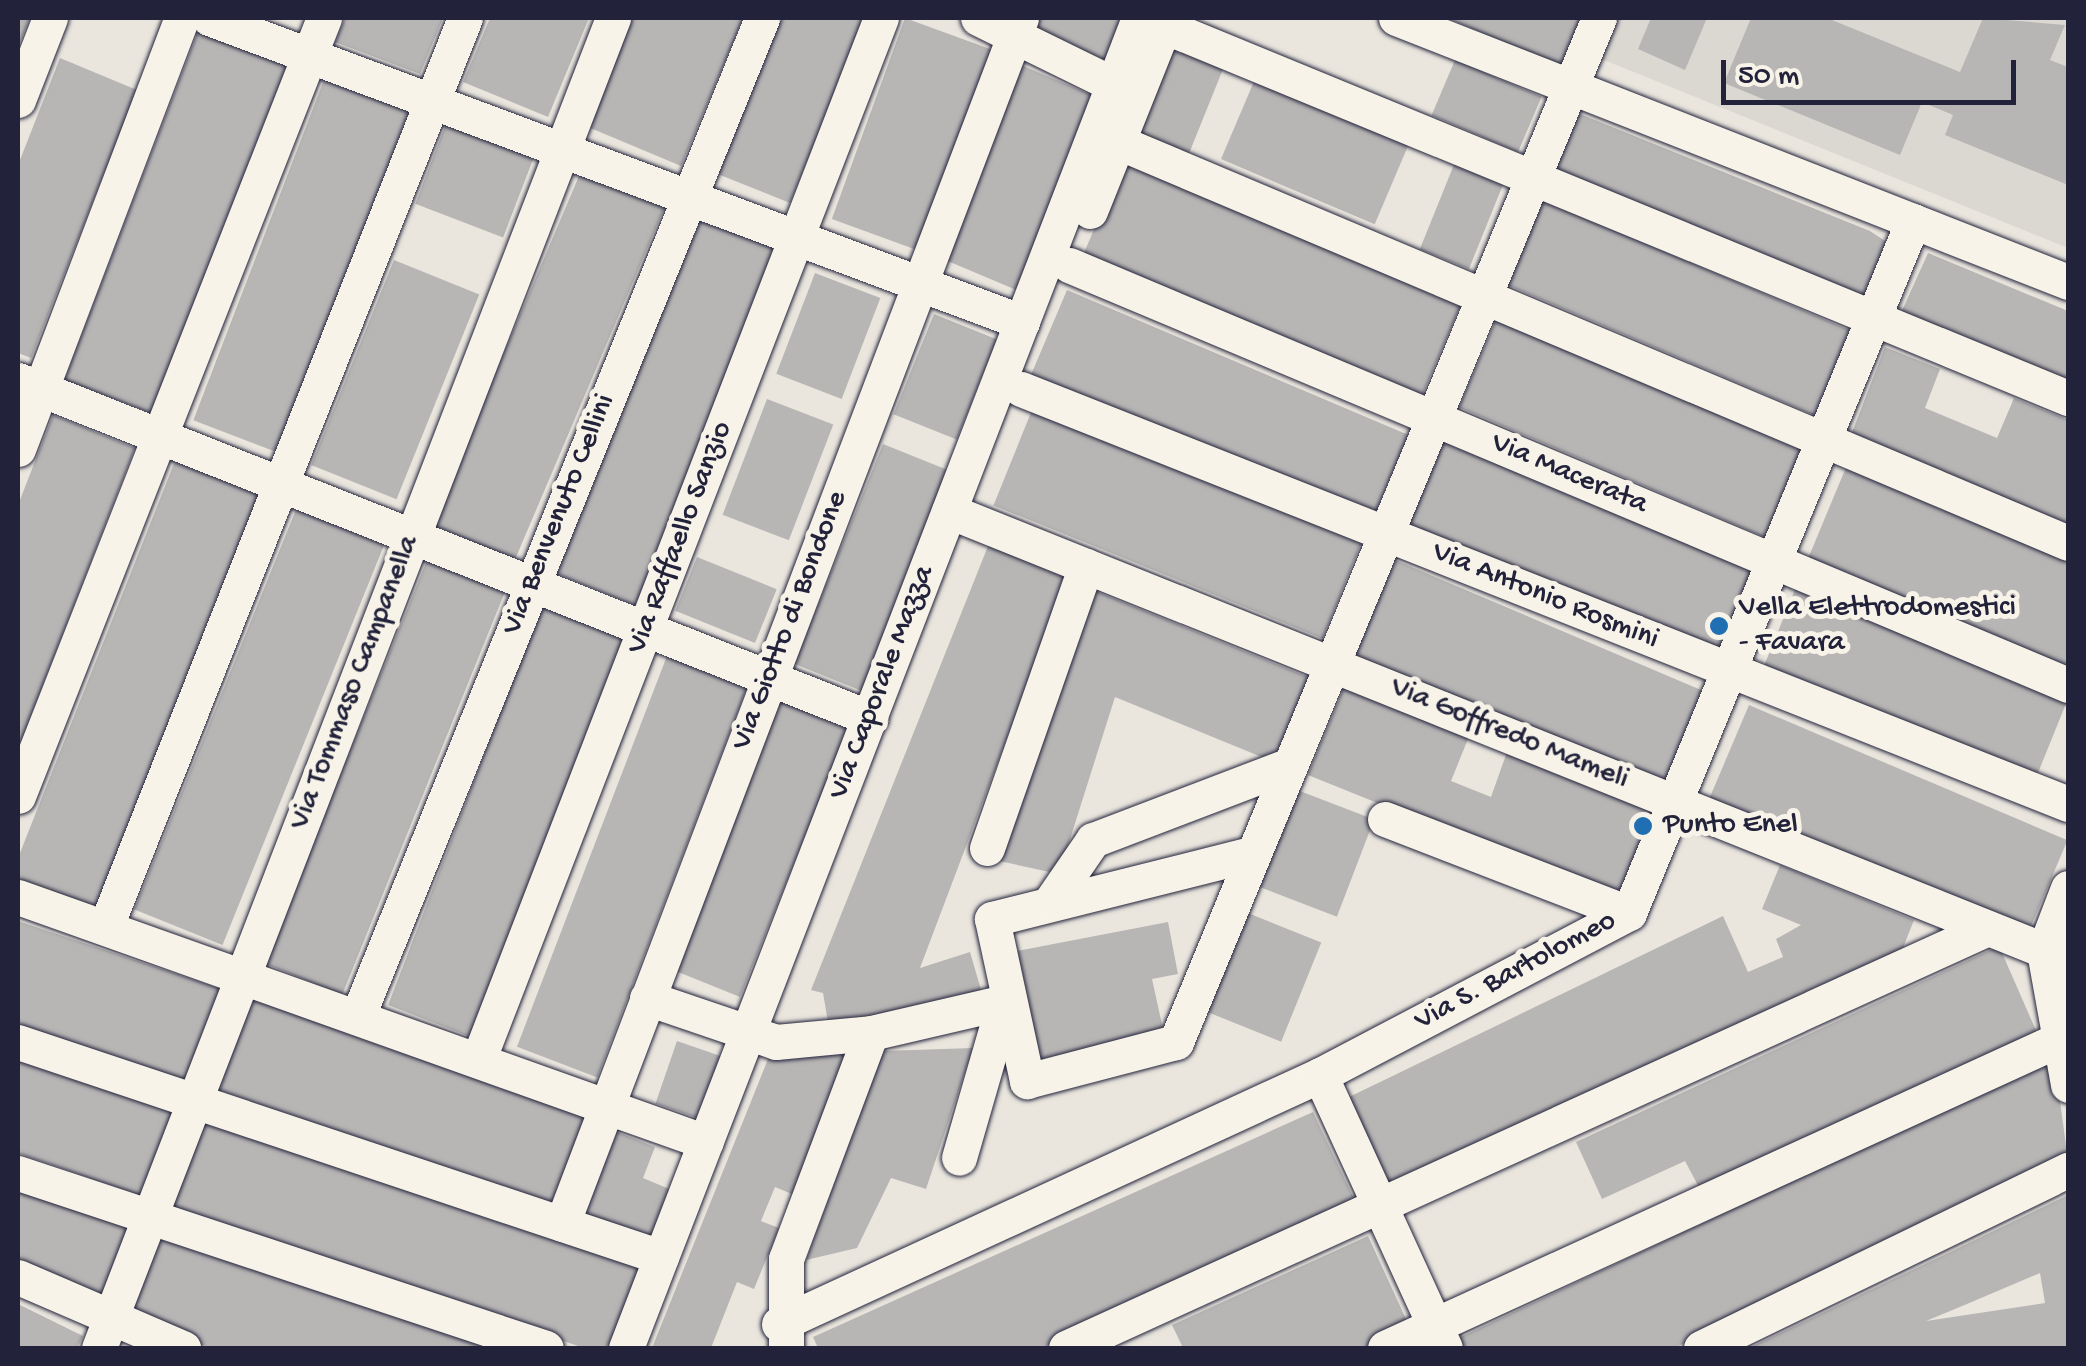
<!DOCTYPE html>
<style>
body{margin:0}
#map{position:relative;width:2086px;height:1366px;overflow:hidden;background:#eae6de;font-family:"Gochi Hand",sans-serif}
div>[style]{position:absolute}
.built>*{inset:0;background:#dbd8d2}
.building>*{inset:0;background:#b8b6b5;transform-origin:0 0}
.roads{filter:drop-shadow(0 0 2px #22223b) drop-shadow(0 0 2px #22223b)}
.minor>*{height:35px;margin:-17.5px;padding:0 17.5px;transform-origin:17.5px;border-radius:17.5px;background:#f7f3e8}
.dots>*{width:28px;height:28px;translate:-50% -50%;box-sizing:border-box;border:5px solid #f7f3e8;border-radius:50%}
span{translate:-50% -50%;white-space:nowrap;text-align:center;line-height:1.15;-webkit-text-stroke:10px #f7f3e8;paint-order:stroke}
.street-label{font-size:30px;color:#22223b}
.poi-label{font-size:30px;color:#22223b}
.left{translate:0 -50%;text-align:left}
.frame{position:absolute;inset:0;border:20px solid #22223b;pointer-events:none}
.scale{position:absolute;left:1721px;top:60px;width:295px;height:45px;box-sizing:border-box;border:5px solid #22223b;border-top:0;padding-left:12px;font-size:30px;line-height:35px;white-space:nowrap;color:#22223b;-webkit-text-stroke:8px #f7f3e8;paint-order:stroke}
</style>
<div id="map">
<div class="built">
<div style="clip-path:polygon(1615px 18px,2068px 18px,2068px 248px,1599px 58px)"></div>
</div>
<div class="building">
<div style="clip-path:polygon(18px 18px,30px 18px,18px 47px)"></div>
<div style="clip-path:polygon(345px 18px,443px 18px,420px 74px,335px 42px)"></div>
<div style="clip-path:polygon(490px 18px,589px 18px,548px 117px,463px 82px)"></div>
<div style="clip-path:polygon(633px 18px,743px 18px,681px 166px,588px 127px)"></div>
<div style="clip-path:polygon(779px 18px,866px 18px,790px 203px,715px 173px)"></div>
<div style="left:905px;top:18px;width:92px;height:214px;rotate:20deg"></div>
<div style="clip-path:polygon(1036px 18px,1122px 18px,1105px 60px,1031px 29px)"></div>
<div style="clip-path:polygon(1448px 18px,1591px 18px,1568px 70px)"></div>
<div style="clip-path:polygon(1651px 18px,1707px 18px,1685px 70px,1638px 49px)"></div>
<div style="clip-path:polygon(1751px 18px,1827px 18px,1960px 72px,1983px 18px,2065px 25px,2050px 60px,2068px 67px,2068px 185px,1945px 135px,1953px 115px,1922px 102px,1900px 155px,1724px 83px)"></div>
<div style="left:201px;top:24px;width:95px;height:381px;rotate:21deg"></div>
<div style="left:1167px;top:45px;width:61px;height:92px;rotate:22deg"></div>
<div style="clip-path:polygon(60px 58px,137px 90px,31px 358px,18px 353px,18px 165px)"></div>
<div style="left:1455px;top:60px;width:94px;height:60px;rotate:23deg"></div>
<div style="left:1021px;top:65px;width:83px;height:209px;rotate:23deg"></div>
<div style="left:327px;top:72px;width:91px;height:373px;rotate:21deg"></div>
<div style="left:1255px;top:79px;width:167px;height:87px;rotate:23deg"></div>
<div style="clip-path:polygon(1575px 112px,1870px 231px,1896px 248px,1872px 304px,1551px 169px)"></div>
<div style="left:449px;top:116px;width:94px;height:94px;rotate:21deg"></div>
<div style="left:1123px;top:161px;width:367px;height:101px;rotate:23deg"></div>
<div style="left:1455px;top:162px;width:53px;height:94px;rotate:22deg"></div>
<div style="left:582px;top:169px;width:91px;height:386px;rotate:23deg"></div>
<div style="left:1543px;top:200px;width:341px;height:92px;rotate:23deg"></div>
<div style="left:697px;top:213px;width:90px;height:387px;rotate:22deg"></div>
<div style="clip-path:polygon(1928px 253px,2068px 311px,2068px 380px,1901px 313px)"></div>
<div style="left:394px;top:260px;width:92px;height:221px;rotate:22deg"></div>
<div style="left:815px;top:273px;width:70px;height:108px;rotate:21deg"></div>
<div style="left:1067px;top:290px;width:371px;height:95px;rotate:23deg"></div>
<div style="left:934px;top:314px;width:68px;height:108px;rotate:22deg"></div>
<div style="left:1497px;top:318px;width:341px;height:97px;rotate:23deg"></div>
<div style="clip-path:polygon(1885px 347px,1940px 369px,1925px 408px,1997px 438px,2014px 398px,2068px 420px,2068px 530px,1849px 440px)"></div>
<div style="left:767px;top:399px;width:71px;height:124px;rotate:21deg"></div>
<div style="left:1032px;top:410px;width:355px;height:103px;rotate:22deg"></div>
<div style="clip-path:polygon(53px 415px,135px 448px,18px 749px,18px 505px)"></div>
<div style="left:1444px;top:437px;width:343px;height:100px;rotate:23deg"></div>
<div style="left:883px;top:444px;width:75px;height:237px;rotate:22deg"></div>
<div style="clip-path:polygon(175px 461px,259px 495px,94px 912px,18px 881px,18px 858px)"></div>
<div style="clip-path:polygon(1847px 465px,2068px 558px,2068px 671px,1807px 561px)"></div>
<div style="left:297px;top:507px;width:95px;height:434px;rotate:22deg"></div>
<div style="clip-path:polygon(990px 541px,1070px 571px,920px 968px,970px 952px,982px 993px,830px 1034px,823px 993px,811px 990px)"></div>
<div style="left:697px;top:557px;width:86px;height:58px;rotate:22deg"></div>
<div style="left:428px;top:558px;width:84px;height:437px;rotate:22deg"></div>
<div style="left:1395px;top:560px;width:342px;height:103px;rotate:23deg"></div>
<div style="left:1796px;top:587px;width:294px;height:88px;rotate:22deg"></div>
<div style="clip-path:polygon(1095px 591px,1313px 679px,1279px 764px,1115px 697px,1059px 874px,999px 861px)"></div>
<div style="left:544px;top:599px;width:91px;height:435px;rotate:21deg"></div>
<div style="left:670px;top:648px;width:86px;height:427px;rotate:21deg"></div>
<div style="clip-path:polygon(1346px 683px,1470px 734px,1451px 781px,1491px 797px,1507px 752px,1664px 813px,1628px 904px,1308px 775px)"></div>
<div style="left:783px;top:693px;width:74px;height:298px;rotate:22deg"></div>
<div style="left:1749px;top:705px;width:346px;height:102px;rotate:23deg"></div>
<div style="left:1292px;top:788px;width:88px;height:104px;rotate:21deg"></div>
<div style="clip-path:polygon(1780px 865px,1914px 920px,1897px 963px,1388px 1189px,1345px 1099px,1723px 916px,1748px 972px,1783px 957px,1776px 939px,1801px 925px,1762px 909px)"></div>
<div style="left:1248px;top:913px;width:79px;height:107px;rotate:22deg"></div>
<div style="clip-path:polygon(18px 921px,227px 991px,191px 1092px,18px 1025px)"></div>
<div style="clip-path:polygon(1168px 922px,1178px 974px,1152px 979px,1165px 1038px,1040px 1064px,1017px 951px)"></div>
<div style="clip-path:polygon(1999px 946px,2038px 1035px,1702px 1193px,1685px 1161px,1602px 1199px,1576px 1142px)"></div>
<div style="left:246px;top:995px;width:360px;height:99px;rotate:19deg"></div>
<div style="left:677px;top:1041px;width:52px;height:66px;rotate:19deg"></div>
<div style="clip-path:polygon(973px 1048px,926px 1189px,891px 1178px,857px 1248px,806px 1260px,883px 1051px)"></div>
<div style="clip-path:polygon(847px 1052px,799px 1197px,775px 1187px,761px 1221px,779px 1228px,754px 1289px,737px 1282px,711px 1348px,652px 1348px,770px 1054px)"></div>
<div style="clip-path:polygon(18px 1057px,174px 1109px,142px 1196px,18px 1153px)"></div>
<div style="clip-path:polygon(2054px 1057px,2068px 1160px,1962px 1213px,1674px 1348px,1464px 1348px,1459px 1338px)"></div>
<div style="clip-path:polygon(196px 1111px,648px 1264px,620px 1348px,584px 1348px,164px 1206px)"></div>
<div style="clip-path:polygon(1313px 1112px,1357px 1205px,1042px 1348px,818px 1348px,813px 1337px)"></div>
<div style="clip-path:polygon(617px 1132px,655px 1147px,643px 1178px,674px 1191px,651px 1249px,582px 1221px)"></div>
<div style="clip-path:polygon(18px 1183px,138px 1223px,103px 1313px,18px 1272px)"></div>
<div style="clip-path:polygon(evenodd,2068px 1195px,2068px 1348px,1749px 1348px,1944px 1255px,2068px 1195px,2040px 1273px,2045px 1303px,1926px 1321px,1967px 1304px,2040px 1273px)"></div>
<div style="clip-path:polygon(152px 1230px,502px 1348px,212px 1348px,122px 1318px)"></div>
<div style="clip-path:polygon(1368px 1236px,1411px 1330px,1370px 1348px,1183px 1348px,1172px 1325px)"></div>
<div style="clip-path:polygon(18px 1304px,83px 1336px,77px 1348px,18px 1348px)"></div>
</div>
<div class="roads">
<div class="minor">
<div style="left:209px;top:18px;width:868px;rotate:20.5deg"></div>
<div style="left:978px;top:18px;width:150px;rotate:26.1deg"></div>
<div style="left:1396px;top:18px;width:722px;rotate:21.45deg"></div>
<div style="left:1164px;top:26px;width:978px;rotate:22.37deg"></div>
<div style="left:18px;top:100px;width:88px;rotate:-68.7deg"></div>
<div style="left:1118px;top:142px;width:1031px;rotate:22.88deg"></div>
<div style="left:1090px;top:211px;width:208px;rotate:-68.2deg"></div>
<div style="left:1069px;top:265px;width:1084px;rotate:22.8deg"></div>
<div style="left:18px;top:380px;width:917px;rotate:21.64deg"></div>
<div style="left:1021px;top:389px;width:1126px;rotate:21.62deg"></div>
<div style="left:18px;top:449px;width:461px;rotate:-69.2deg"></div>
<div style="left:949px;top:511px;width:1206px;rotate:21.86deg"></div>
<div style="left:18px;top:796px;width:836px;rotate:-68.53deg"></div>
<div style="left:1385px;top:819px;width:261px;rotate:21.1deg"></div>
<div style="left:987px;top:848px;width:299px;rotate:-70.7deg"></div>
<div style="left:1247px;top:855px;width:263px;rotate:165.9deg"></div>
<div style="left:992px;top:919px;width:166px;rotate:77.8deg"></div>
<div style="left:1027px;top:1081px;width:154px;rotate:-14.7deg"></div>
<div style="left:1176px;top:1042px;width:1108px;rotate:-67.56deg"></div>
<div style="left:2068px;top:888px;width:67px;rotate:110.9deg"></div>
<div style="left:2044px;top:951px;width:136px;rotate:79.8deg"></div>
<div style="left:18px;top:897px;width:730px;rotate:19.6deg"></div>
<div style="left:1051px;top:901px;width:74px;rotate:-55.5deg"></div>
<div style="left:1093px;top:840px;width:204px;rotate:-20.9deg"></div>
<div style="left:106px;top:926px;width:976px;rotate:-68.43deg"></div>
<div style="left:647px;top:998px;width:136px;rotate:18.8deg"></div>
<div style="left:776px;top:1042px;width:95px;rotate:-5.4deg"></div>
<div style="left:871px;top:1033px;width:137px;rotate:-13.1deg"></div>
<div style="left:1004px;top:1002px;width:162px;rotate:106.1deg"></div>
<div style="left:359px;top:1013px;width:1074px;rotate:-67.95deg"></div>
<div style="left:18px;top:1042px;width:678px;rotate:18.49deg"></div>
<div style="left:479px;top:1058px;width:1115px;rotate:-68.87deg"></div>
<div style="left:1320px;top:1075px;width:300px;rotate:65.4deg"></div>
<div style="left:18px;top:1173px;width:556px;rotate:18.34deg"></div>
<div style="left:562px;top:1224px;width:1290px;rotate:-69.16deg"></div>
<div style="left:18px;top:1277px;width:180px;rotate:23.3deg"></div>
<div style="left:779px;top:1324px;width:596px;rotate:-24.71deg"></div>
<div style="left:1320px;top:1075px;width:349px;rotate:-27.7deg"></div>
<div style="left:1629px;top:913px;width:748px;rotate:-67.69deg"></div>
<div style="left:99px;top:1348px;width:1426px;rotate:-68.87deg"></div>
<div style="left:626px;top:1348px;width:1426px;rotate:-68.91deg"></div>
<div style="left:786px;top:1348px;width:89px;rotate:-90deg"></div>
<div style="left:786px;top:1259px;width:241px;rotate:-69.4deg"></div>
<div style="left:1066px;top:1348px;width:1013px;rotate:-24.49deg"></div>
<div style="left:1385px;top:1348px;width:742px;rotate:-24.6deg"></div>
<div style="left:1701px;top:1348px;width:408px;rotate:-25.9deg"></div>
</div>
</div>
<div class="dots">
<div style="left:1719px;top:626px;background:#1f6fb2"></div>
<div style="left:1643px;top:826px;background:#1f6fb2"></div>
</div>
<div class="street-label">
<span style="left:1569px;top:475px;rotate:23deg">Via Macerata</span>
<span style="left:560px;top:515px;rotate:-68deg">Via Benvenuto Cellini</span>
<span style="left:681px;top:538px;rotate:-69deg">Via Raffaello Sanzio</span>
<span style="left:1545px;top:597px;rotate:22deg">Via Antonio Rosmini</span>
<span style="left:791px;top:621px;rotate:-69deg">Via Giotto di Bondone</span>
<span style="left:356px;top:683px;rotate:-69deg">Via Tommaso Campanella</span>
<span style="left:883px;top:683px;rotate:-69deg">Via Caporale Mazza</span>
<span style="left:1509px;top:735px;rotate:22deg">Via Goffredo Mameli</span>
<span style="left:1516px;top:972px;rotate:-28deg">Via S. Bartolomeo</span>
</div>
<div class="poi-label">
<span class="left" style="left:1739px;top:626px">Vella Elettrodomestici<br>- Favara</span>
<span class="left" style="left:1663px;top:826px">Punto Enel</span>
</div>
<div class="frame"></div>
<div class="scale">50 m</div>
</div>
